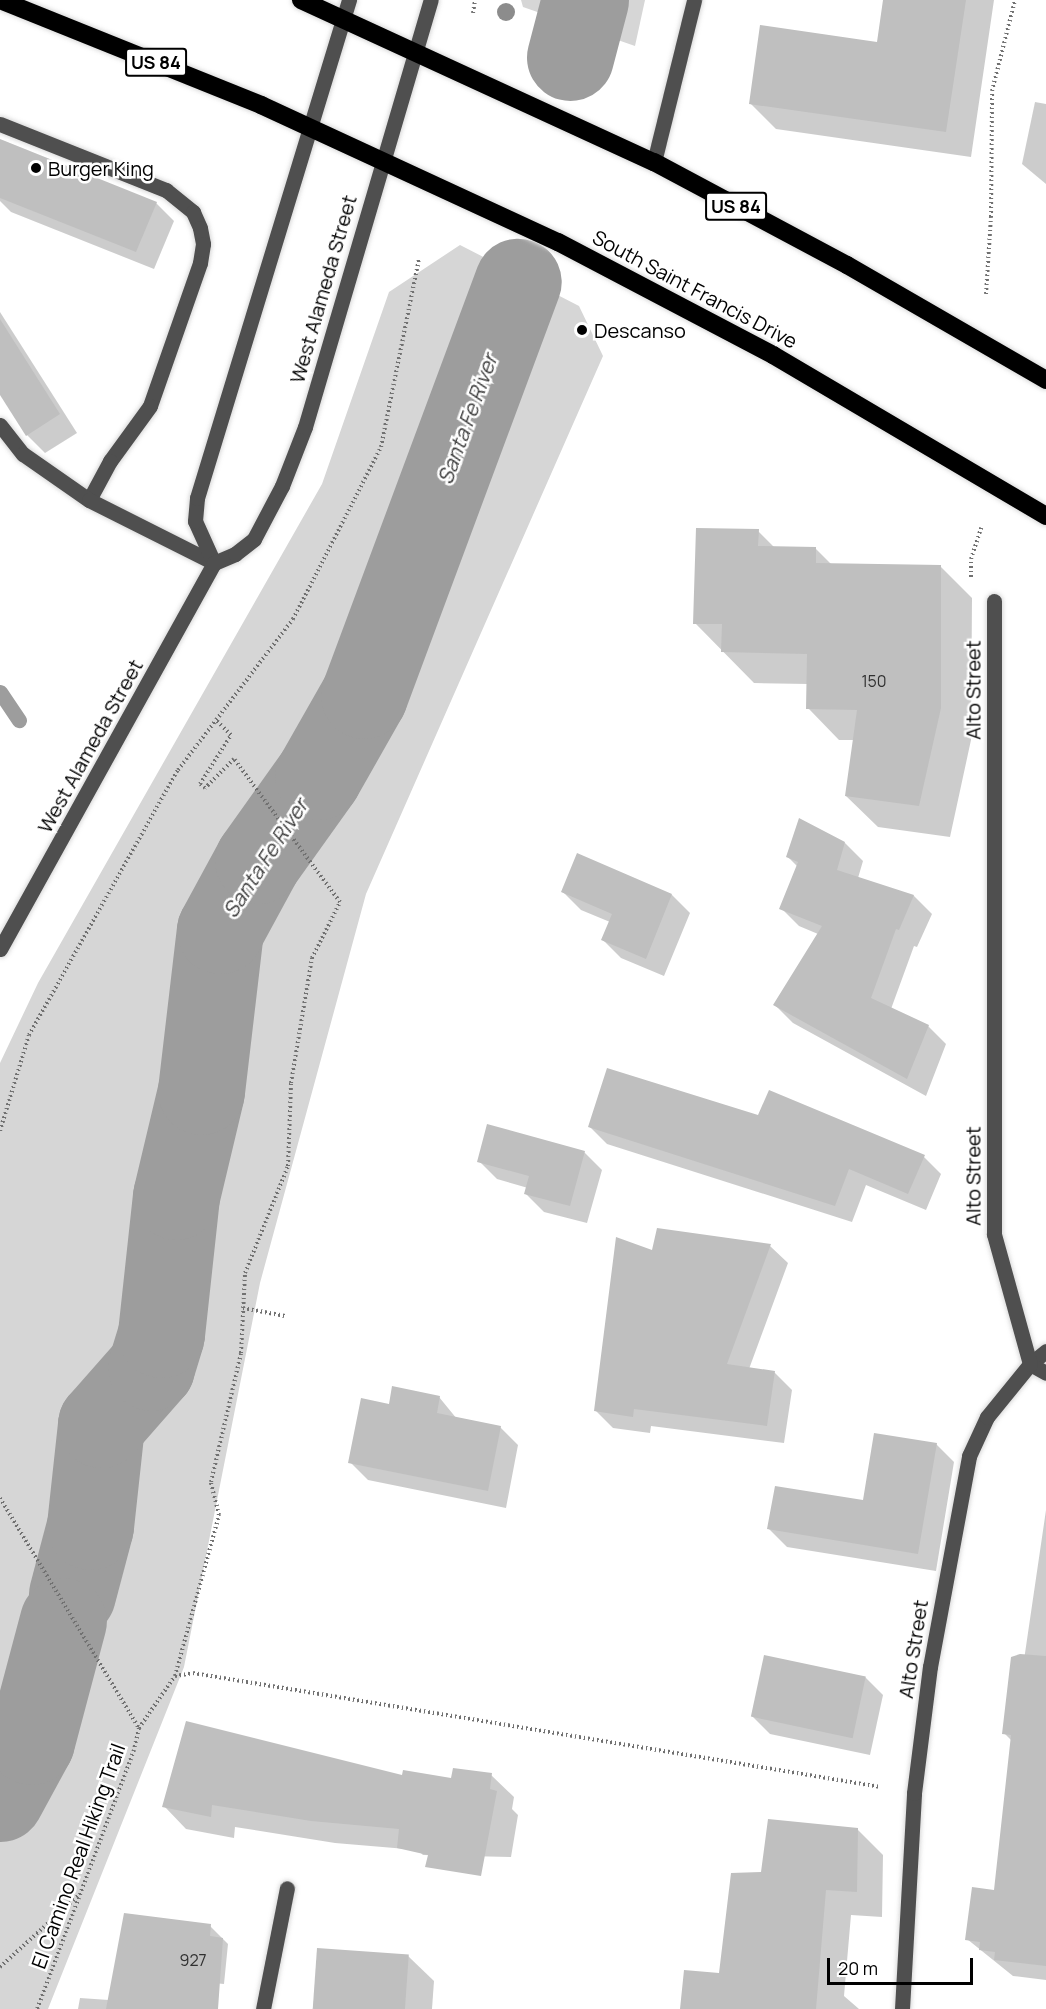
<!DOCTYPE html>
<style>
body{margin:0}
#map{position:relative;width:1046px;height:2009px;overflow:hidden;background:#fff;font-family:Manrope,sans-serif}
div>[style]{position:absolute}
.green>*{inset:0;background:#d6d6d6}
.shadow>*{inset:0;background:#0003}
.stream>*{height:15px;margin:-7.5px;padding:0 7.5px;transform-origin:7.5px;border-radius:7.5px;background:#9d9d9d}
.river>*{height:87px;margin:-43.5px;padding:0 43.5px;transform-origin:43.5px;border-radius:43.5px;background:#9d9d9d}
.building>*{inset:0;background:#bfbfbf;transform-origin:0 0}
.path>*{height:4px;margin-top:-2px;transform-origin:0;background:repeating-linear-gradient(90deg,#717171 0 1.5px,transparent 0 4.5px)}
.roads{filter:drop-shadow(0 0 2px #dbdbdb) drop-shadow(0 0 2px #dbdbdb)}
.minor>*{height:15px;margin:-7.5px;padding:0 7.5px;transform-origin:7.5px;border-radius:7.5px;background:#4f4f4f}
.highway>*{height:18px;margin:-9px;padding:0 9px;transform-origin:9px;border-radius:9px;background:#000}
.trees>*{width:18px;height:18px;margin:-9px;border-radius:50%;background:#8c8c8c}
.dots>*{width:16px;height:16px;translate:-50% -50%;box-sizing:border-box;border:3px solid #fff;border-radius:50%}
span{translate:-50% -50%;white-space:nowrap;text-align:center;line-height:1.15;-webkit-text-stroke:5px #fff;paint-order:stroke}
.number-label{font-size:16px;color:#303030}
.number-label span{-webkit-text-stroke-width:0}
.shield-label span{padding:2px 4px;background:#fff;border:2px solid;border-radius:4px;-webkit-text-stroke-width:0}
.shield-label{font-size:18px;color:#000;font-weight:700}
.poi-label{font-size:20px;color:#000}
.left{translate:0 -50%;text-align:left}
.street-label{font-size:20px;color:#000}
.water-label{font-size:21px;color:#3e3e3e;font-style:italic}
.scale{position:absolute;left:827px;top:1958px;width:146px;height:27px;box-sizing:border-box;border:3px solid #000;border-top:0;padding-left:8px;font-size:18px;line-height:21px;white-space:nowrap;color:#000;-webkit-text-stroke:4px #fff;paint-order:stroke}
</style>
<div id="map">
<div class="green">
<div style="clip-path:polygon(521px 0,645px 0,635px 46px,523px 7px)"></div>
<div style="clip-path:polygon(460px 245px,579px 306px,603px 356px,366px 894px,260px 1283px,184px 1667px,48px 2009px,0 2009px,0 1063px,38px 983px,322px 484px,389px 292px)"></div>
</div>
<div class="shadow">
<div style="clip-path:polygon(885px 0,994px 0,971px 157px,776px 129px,750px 103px,878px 44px)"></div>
<div style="clip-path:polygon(1035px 102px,1046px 104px,1046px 184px,1022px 164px)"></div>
<div style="clip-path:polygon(0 175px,156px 203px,174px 221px,154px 269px,11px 212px,0 201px)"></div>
<div style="clip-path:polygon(0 312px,77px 433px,45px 453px,27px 435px,0 392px)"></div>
<div style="clip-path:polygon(758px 531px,775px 548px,815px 548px,832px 565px,941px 567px,972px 598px,971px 740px,950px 837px,878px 827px,846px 796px,854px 740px,839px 740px,808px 708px,808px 684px,754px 683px,695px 623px)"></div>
<div style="clip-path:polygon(845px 843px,863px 861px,858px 878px,914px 896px,932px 914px,917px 947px,914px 946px,891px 1009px,928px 1026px,946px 1044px,926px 1096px,793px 1023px,775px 1005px,818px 934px,799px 926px,781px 908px,798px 867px,788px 857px)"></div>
<div style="clip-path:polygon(563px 892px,672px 895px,690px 913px,664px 976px,621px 958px,603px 940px,610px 922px,581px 910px)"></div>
<div style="clip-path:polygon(759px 1117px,924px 1157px,941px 1174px,926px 1210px,866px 1185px,852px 1222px,607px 1144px,590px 1127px)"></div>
<div style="clip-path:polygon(584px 1152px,602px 1170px,587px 1223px,544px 1212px,526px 1194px,528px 1188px,497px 1179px,479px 1161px)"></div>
<div style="clip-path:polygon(658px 1230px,770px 1246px,788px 1263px,749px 1369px,774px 1372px,792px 1390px,784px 1443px,651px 1426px,650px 1433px,613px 1428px,595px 1410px,653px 1252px)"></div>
<div style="clip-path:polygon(439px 1397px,457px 1419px,500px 1427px,518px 1445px,506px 1508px,368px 1480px,350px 1462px,390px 1406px)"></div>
<div style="clip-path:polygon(936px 1444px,954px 1462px,936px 1571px,787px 1547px,769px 1529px,864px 1502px)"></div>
<div style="clip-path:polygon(1046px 1510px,1046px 1980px,1013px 1976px,967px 1939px,995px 1891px,1012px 1741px,1004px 1733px,1024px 1660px)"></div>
<div style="clip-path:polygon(865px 1677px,883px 1695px,870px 1755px,770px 1734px,752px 1716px)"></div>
<div style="clip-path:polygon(491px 1775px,514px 1797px,512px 1809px,518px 1815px,511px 1857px,423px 1855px,418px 1850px,335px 1843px,235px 1827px,234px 1838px,186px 1829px,164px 1806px)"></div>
<div style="clip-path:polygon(858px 1830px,883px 1855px,882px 1917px,851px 1915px,844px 1996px,859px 2009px,682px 2009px,721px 1975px,763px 1874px)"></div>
<div style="clip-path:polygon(210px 1926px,228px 1944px,224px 1984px,213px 1983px,210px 2009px,78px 2009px,80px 1998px,109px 2000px)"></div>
<div style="clip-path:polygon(408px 1956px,434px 1981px,432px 2009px,312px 2009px)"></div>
</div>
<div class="stream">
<div style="left:0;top:692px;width:34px;rotate:56deg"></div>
</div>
<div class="river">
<div style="left:570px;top:57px;width:59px;rotate:-75.3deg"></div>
<div style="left:72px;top:1594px;width:70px;rotate:-75.2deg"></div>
<div style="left:90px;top:1526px;width:103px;rotate:-83.8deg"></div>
<div style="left:101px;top:1424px;width:76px;rotate:-48.7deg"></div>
<div style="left:151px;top:1367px;width:34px;rotate:-73deg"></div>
<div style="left:161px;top:1334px;width:139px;rotate:-83.8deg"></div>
<div style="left:176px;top:1196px;width:108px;rotate:-76.6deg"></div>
<div style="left:201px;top:1091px;width:162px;rotate:-83.3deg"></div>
<div style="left:220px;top:930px;width:80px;rotate:-61.5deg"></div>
<div style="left:258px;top:860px;width:103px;rotate:-54.5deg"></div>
<div style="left:318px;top:776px;width:93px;rotate:-60.4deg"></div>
<div style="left:364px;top:695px;width:441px;rotate:-69.6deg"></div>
<div style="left:0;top:1798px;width:65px;rotate:-61.5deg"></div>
<div style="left:31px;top:1741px;width:124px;rotate:-75.1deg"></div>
</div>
<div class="building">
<div style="clip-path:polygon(883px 0,966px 0,946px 132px,749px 104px,760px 25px,877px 42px)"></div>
<div style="clip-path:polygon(0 139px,157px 202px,136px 252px,0 198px)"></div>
<div style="clip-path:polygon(0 319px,60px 414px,26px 436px,0 395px)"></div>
<div style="clip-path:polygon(696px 528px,759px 529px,758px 546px,816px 547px,816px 563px,941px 565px,941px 708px,919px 806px,845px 796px,857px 710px,806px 709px,807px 654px,721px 652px,722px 624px,693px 624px)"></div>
<div style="clip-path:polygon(799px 818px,845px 842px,837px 870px,914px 895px,899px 930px,896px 929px,871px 998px,929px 1025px,907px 1079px,773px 1005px,822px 926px,779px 909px,798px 862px,786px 857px)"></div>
<div style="clip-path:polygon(577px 853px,672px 894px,646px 959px,601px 940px,612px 914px,561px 892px)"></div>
<div style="clip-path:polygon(607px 1068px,758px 1115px,769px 1090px,925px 1155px,908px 1194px,849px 1169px,835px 1206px,588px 1127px)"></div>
<div style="clip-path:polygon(487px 1124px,585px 1151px,570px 1206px,524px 1194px,529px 1176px,477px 1162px)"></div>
<div style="clip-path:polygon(657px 1228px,771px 1244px,727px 1364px,775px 1371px,767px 1426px,634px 1409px,633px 1417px,594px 1411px,616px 1237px,652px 1250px)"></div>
<div style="clip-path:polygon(392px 1386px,440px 1396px,437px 1413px,501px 1426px,488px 1491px,348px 1463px,361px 1398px,389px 1404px)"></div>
<div style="clip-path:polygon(874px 1433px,937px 1443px,918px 1554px,767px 1529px,775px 1486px,863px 1500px)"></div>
<div style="clip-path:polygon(1020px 1654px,1046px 1656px,1046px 1966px,994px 1960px,995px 1952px,979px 1950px,980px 1942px,965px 1940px,972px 1887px,994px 1890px,1011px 1735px,1002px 1734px,1011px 1657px)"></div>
<div style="left:764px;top:1655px;width:104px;height:63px;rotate:12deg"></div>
<div style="clip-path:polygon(186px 1721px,402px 1775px,403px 1770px,451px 1778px,453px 1768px,492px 1773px,490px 1789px,497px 1791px,481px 1876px,425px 1867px,428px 1855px,397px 1848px,399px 1829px,311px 1821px,212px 1805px,211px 1817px,162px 1807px)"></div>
<div style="clip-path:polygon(768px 1819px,858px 1828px,857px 1892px,826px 1890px,816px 2009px,680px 2009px,684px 1970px,719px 1973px,731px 1873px,761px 1872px)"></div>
<div style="clip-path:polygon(124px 1913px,211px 1924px,210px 1936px,223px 1938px,218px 2009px,106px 2009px)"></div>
<div style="left:317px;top:1948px;width:92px;height:61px;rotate:4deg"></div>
</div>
<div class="path">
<div style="left:473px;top:13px;width:13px;rotate:-81deg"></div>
<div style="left:986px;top:294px;width:77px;rotate:-86.3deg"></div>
<div style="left:991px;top:217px;width:126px;rotate:-89.5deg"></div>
<div style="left:992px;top:91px;width:94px;rotate:-75.8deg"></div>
<div style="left:971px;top:577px;width:18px;rotate:-90deg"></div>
<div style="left:971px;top:559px;width:33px;rotate:-72deg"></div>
<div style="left:0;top:1131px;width:100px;rotate:-73.2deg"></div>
<div style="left:29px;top:1035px;width:304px;rotate:-60.7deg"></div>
<div style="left:178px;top:770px;width:190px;rotate:-52.7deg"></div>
<div style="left:293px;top:619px;width:193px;rotate:-62.9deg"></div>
<div style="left:381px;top:447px;width:192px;rotate:-78.6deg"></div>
<div style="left:243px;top:1308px;width:43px;rotate:10.8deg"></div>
<div style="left:0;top:1498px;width:269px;rotate:58.9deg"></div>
<div style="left:139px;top:1728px;width:23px;rotate:103deg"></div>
<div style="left:134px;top:1750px;width:277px;rotate:110.5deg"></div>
<div style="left:175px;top:1676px;width:167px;rotate:-74.7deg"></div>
<div style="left:219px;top:1515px;width:34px;rotate:-104deg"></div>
<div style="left:211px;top:1482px;width:132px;rotate:-76.9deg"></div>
<div style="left:241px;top:1353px;width:80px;rotate:-87.1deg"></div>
<div style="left:245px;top:1273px;width:115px;rotate:-68.1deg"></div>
<div style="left:288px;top:1166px;width:83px;rotate:-87.9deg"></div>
<div style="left:291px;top:1083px;width:127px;rotate:-80.5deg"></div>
<div style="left:312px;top:958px;width:63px;rotate:-63.4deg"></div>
<div style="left:340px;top:902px;width:178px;rotate:-126.5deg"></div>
<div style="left:234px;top:759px;width:41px;rotate:135deg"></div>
<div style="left:205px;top:788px;width:6px;rotate:-141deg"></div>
<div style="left:200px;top:784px;width:58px;rotate:-57.7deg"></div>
<div style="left:231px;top:735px;width:21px;rotate:-135deg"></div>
<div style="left:139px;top:1728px;width:63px;rotate:-55.3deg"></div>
<div style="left:175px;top:1676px;width:18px;rotate:-9deg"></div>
<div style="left:193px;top:1673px;width:697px;rotate:9.41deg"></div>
<div style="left:0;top:1967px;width:108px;rotate:-42.4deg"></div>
</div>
<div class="roads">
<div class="minor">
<div style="left:0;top:124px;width:179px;rotate:21.7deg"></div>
<div style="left:166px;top:190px;width:35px;rotate:39deg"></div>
<div style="left:193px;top:212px;width:17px;rotate:66deg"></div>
<div style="left:200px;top:228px;width:16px;rotate:79deg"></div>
<div style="left:203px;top:244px;width:19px;rotate:99deg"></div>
<div style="left:200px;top:263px;width:151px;rotate:109.3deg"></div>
<div style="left:150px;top:406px;width:68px;rotate:126deg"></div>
<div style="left:110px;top:461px;width:44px;rotate:118.3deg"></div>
<div style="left:654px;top:162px;width:167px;rotate:-76.1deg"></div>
<div style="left:0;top:425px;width:37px;rotate:52deg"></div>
<div style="left:23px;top:454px;width:80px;rotate:34.9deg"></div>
<div style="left:89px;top:500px;width:140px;rotate:26.7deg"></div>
<div style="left:214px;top:563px;width:46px;rotate:-114.3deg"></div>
<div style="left:195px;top:521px;width:23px;rotate:-85deg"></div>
<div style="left:197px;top:498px;width:521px;rotate:-73.03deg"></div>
<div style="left:0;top:949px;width:441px;rotate:-61deg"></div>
<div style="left:214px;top:563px;width:23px;rotate:-23deg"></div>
<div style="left:235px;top:554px;width:24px;rotate:-38deg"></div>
<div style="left:254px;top:539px;width:60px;rotate:-62.2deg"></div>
<div style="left:282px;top:486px;width:63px;rotate:-68.7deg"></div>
<div style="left:305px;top:427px;width:445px;rotate:-73.6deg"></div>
<div style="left:1046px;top:1351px;width:21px;rotate:141deg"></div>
<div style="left:1030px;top:1364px;width:18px;rotate:29deg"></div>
<div style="left:263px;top:2009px;width:123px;rotate:-78.8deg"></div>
<div style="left:902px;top:2009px;width:216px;rotate:-86.8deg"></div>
<div style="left:914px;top:1793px;width:127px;rotate:-82.8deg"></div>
<div style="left:930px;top:1667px;width:215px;rotate:-79.5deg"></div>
<div style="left:969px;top:1456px;width:43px;rotate:-65.2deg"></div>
<div style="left:987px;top:1417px;width:68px;rotate:-50.9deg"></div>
<div style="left:1030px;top:1364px;width:135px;rotate:-105.5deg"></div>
<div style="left:994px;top:1234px;width:633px;rotate:-90deg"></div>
</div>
<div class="highway">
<div style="left:0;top:0;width:281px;rotate:21.9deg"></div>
<div style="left:261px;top:105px;width:327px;rotate:24.8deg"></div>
<div style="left:558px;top:242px;width:243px;rotate:27.7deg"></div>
<div style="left:773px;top:355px;width:317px;rotate:30.5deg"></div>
<div style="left:301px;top:0;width:388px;rotate:24.7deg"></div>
<div style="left:654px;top:162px;width:219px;rotate:28.1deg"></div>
<div style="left:847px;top:265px;width:230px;rotate:30deg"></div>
</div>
</div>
<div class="trees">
<div style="left:506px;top:12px"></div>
</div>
<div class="dots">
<div style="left:36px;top:168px;background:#000"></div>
<div style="left:582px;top:330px;background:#000"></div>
</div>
<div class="number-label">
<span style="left:874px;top:681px">150</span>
<span style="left:193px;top:1960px">927</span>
</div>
<div class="shield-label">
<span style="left:156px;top:62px">US 84</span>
<span style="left:736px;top:206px">US 84</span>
</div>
<div class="poi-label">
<span class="left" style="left:48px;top:168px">Burger King</span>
<span class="left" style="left:594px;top:330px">Descanso</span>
</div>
<div class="street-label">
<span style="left:323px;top:289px;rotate:-74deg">West Alameda Street</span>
<span style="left:695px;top:289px;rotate:28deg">South Saint Francis Drive</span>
<span style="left:973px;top:690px;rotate:-90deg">Alto Street</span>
<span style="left:90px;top:746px;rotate:-61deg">West Alameda Street</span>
<span style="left:973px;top:1176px;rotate:-90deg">Alto Street</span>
<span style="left:913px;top:1649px;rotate:-81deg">Alto Street</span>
<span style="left:78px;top:1856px;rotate:-70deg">El Camino Real Hiking Trail</span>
</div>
<div class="water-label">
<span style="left:467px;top:419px;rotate:-70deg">Santa Fe River</span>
<span style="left:265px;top:858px;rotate:-57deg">Santa Fe River</span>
</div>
<div class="scale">20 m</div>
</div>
